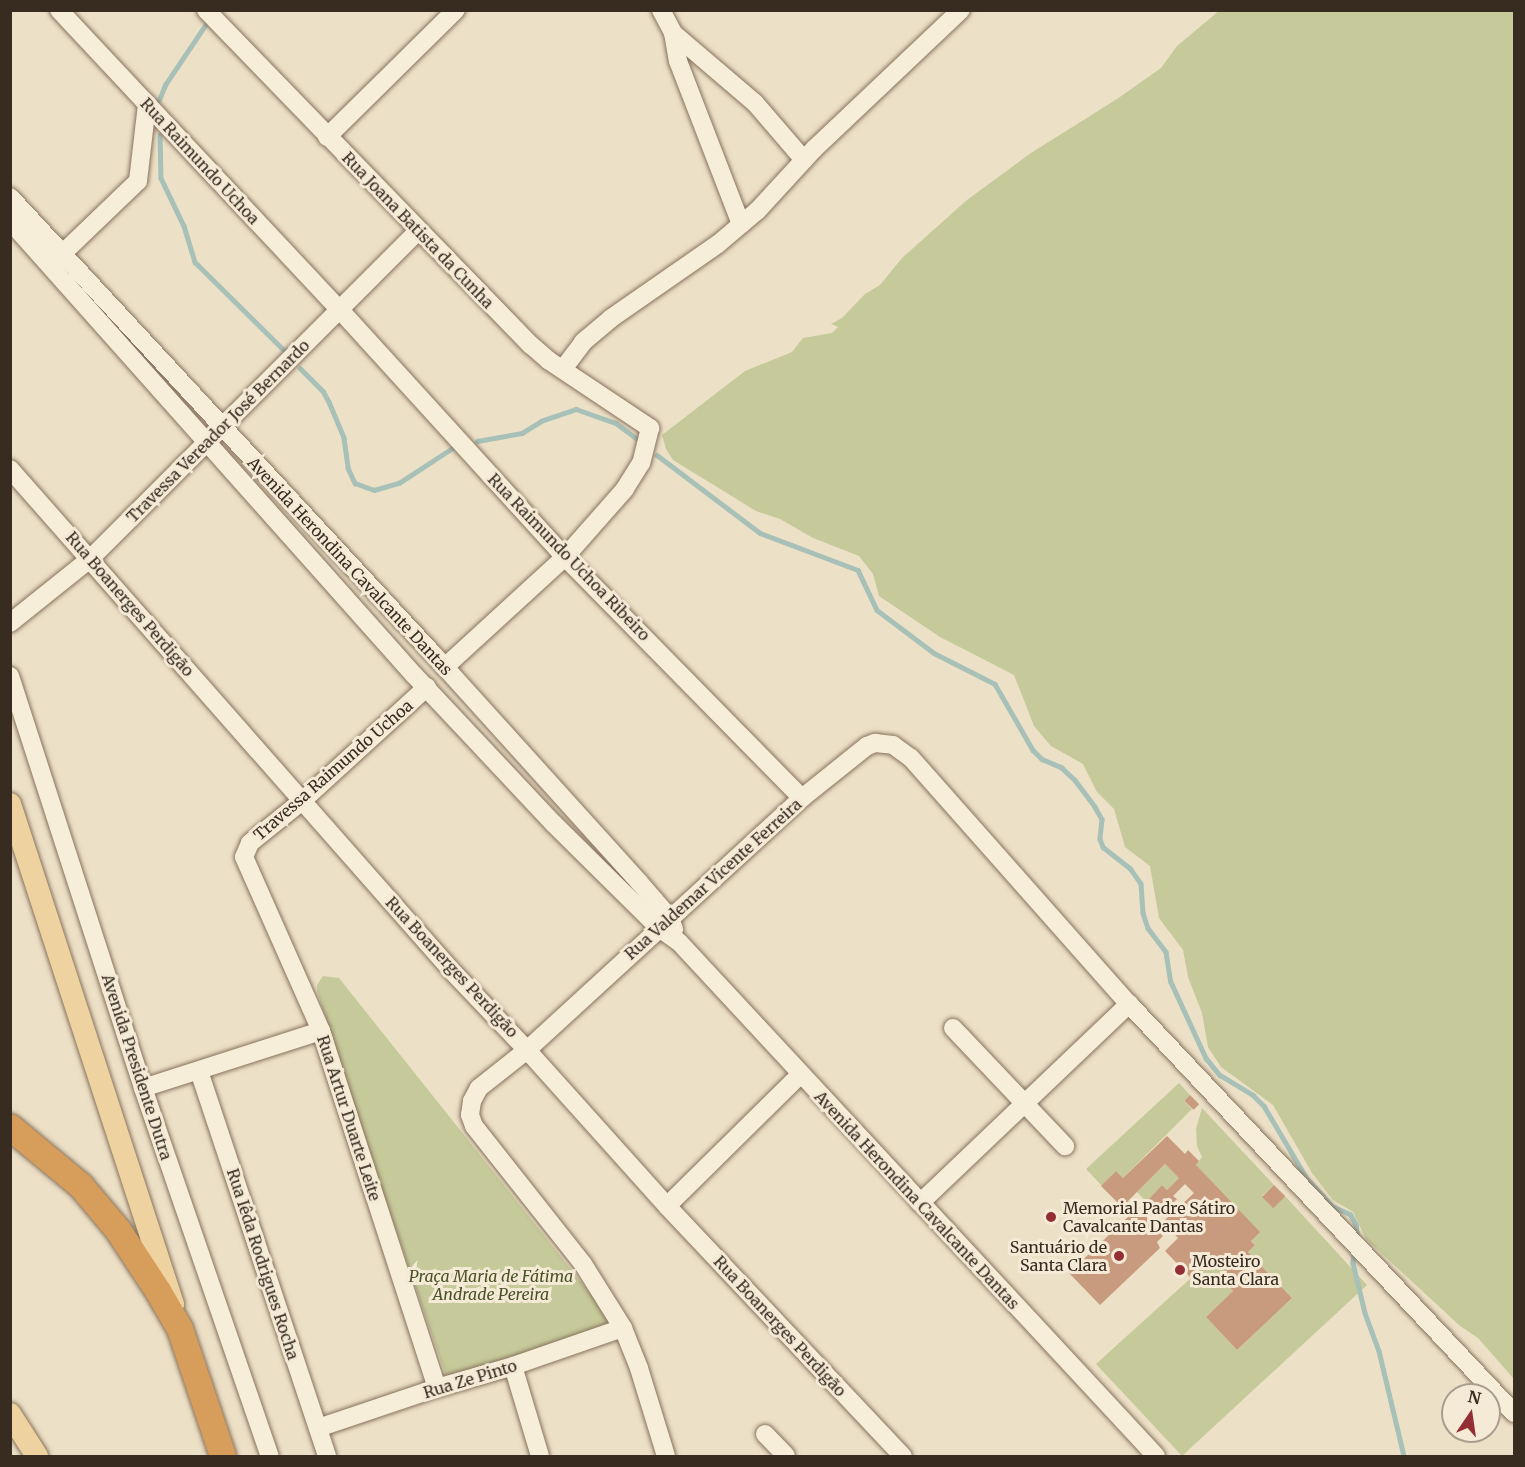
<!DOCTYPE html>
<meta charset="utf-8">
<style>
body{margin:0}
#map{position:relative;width:1525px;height:1467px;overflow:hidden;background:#ece0c6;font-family:Merriweather,serif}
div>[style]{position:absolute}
.green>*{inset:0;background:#c6ca9a}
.stream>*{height:4.5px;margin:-2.25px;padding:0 2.25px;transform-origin:2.25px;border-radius:2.25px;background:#a7c0b8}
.building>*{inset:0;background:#c99b7e;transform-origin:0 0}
.roads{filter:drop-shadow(0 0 2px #87725d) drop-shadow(0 0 2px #87725d)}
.minor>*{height:18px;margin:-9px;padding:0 9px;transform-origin:9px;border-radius:9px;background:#f7eed9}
.major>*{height:22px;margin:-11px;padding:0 11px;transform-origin:11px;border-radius:11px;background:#eed3a0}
.highway>*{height:26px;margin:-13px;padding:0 13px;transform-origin:13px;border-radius:13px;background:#d79d5b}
.dots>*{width:16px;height:16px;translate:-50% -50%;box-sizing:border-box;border:3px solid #f4ead6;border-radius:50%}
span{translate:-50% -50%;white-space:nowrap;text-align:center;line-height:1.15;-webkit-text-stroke:6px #f4ead6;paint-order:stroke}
.street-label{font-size:16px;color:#382b20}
.poi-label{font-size:16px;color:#382b20}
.left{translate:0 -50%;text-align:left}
.right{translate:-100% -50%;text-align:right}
.park-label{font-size:16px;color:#4a5327;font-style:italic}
.frame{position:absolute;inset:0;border:12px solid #382b20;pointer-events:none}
.north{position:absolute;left:1441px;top:1383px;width:60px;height:60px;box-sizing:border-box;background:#f4ead6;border:2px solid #a99e8d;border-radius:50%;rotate:13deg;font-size:16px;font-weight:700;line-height:24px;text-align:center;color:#382b20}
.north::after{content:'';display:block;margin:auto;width:21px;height:27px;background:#932f33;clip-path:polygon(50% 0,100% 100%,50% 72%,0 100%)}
</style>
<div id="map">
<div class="green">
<div style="clip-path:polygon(1220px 10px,1514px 11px,1514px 1379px,1478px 1338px,1460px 1326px,1366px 1239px,1353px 1212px,1333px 1200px,1312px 1173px,1273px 1105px,1221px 1067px,1208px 1047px,1202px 1013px,1188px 977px,1183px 950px,1159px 918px,1150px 866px,1125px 847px,1114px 809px,1097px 792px,1083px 764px,1051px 746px,1034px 726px,1014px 675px,940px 637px,879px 596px,873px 574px,859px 556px,813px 538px,780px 519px,756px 511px,673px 460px,666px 449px,662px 435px,745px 371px,792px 352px,803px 338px,832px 333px,838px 327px,831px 324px,842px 318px,865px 294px,880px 285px,902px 258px,967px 200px,1031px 153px,1117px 99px,1161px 68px,1177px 46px)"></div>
<div style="clip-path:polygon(323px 976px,339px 978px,612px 1321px,610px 1327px,448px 1377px,445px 1373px,359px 1122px,317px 991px,317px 985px)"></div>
<div style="clip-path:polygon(1179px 1083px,1190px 1095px,1184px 1101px,1192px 1109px,1123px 1178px,1116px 1171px,1102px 1186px,1086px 1169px)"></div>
<div style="clip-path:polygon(1202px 1108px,1274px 1185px,1262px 1196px,1272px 1207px,1285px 1196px,1367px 1285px,1182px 1456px,1096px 1364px,1191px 1278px,1193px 1279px,1215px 1259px,1227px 1272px,1221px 1279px,1233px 1291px,1206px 1317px,1237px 1350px,1292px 1298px,1248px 1252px,1255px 1245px,1196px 1165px,1202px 1157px,1197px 1146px,1196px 1129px)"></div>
<div style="clip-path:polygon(1165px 1164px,1179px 1178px,1167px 1190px,1162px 1185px,1148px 1200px,1153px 1205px,1151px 1207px,1137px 1192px)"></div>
</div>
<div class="stream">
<div style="left:159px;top:100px;width:16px;rotate:-68deg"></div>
<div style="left:165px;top:85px;width:73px;rotate:-56.1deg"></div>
<div style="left:160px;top:135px;width:43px;rotate:88.7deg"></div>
<div style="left:161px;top:178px;width:53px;rotate:64.4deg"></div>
<div style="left:184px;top:226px;width:38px;rotate:73deg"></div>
<div style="left:195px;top:262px;width:124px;rotate:44.7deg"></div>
<div style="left:300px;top:368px;width:33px;rotate:45deg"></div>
<div style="left:323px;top:391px;width:13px;rotate:61deg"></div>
<div style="left:329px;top:402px;width:39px;rotate:67deg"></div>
<div style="left:344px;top:438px;width:30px;rotate:82deg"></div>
<div style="left:348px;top:468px;width:17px;rotate:65deg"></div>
<div style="left:355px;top:483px;width:20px;rotate:20deg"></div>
<div style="left:374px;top:490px;width:26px;rotate:-16deg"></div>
<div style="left:399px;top:483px;width:62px;rotate:-33.2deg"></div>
<div style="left:477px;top:441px;width:46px;rotate:-10.1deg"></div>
<div style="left:522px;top:433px;width:22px;rotate:-32deg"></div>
<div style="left:541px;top:421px;width:37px;rotate:-19deg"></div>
<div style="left:576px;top:409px;width:42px;rotate:19.3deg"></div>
<div style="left:616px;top:423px;width:25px;rotate:37deg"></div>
<div style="left:657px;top:455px;width:129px;rotate:37.1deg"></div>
<div style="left:760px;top:533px;width:105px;rotate:20.7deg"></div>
<div style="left:858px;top:570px;width:44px;rotate:64.6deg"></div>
<div style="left:877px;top:610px;width:71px;rotate:37deg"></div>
<div style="left:934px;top:653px;width:68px;rotate:26.9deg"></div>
<div style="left:995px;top:684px;width:76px;rotate:60.1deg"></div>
<div style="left:1033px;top:750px;width:13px;rotate:45deg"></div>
<div style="left:1042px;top:759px;width:21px;rotate:23deg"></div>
<div style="left:1061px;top:767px;width:19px;rotate:43deg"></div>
<div style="left:1075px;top:780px;width:34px;rotate:53deg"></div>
<div style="left:1095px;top:807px;width:14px;rotate:60deg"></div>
<div style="left:1102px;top:819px;width:20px;rotate:96deg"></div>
<div style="left:1100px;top:839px;width:9px;rotate:69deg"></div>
<div style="left:1103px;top:847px;width:34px;rotate:38deg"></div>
<div style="left:1130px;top:868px;width:19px;rotate:55deg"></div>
<div style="left:1141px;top:884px;width:29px;rotate:86deg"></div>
<div style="left:1143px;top:913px;width:16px;rotate:72deg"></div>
<div style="left:1148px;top:928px;width:30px;rotate:53deg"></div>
<div style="left:1166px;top:952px;width:30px;rotate:81deg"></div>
<div style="left:1171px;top:982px;width:84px;rotate:65.3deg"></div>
<div style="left:1206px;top:1058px;width:22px;rotate:51deg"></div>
<div style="left:1220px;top:1075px;width:39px;rotate:31deg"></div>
<div style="left:1253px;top:1095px;width:16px;rotate:45deg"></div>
<div style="left:1264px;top:1106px;width:82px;rotate:59.4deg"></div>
<div style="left:1306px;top:1177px;width:39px;rotate:48deg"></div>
<div style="left:1332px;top:1206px;width:20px;rotate:24deg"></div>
<div style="left:1350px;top:1214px;width:12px;rotate:59deg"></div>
<div style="left:1356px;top:1224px;width:15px;rotate:82deg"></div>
<div style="left:1354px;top:1251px;width:12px;rotate:95deg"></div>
<div style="left:1353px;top:1263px;width:51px;rotate:76.5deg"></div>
<div style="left:1365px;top:1313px;width:40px;rotate:69.8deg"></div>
<div style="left:1379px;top:1351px;width:108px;rotate:76.6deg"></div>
</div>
<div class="building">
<div style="left:1190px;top:1095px;width:13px;height:8px;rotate:45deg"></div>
<div style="clip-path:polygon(evenodd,1167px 1136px,1185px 1154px,1188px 1150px,1199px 1161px,1196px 1165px,1260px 1232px,1251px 1241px,1255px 1245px,1248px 1252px,1292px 1298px,1237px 1350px,1206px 1317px,1233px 1291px,1221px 1278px,1227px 1272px,1215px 1259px,1193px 1280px,1165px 1251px,1178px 1238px,1163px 1222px,1170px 1215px,1166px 1210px,1162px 1214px,1157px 1209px,1147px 1220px,1163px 1236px,1157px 1242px,1160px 1248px,1100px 1305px,1069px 1273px,1130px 1215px,1101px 1186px,1116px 1171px,1123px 1178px,1167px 1136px,1165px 1164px,1179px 1178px,1167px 1190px,1162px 1185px,1148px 1200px,1153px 1205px,1142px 1216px,1128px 1201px,1165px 1164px,1167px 1136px,1185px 1184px,1194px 1193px,1176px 1210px,1171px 1205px,1177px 1199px,1173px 1196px,1185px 1184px)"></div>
<div style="left:1274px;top:1185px;width:16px;height:17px;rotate:45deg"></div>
</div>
<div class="roads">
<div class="minor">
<div style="left:59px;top:10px;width:412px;rotate:46.9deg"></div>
<div style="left:341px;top:311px;width:333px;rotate:47.7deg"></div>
<div style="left:565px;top:557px;width:338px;rotate:45.5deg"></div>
<div style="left:206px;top:10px;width:467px;rotate:45.9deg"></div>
<div style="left:531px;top:345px;width:23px;rotate:41deg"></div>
<div style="left:548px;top:360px;width:123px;rotate:33.7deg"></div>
<div style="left:650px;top:428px;width:36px;rotate:104deg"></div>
<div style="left:641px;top:463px;width:31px;rotate:122deg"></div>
<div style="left:625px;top:489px;width:91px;rotate:131.4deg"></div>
<div style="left:565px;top:557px;width:163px;rotate:137.5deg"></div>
<div style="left:661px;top:10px;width:26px;rotate:62deg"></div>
<div style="left:673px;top:33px;width:108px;rotate:40.5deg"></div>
<div style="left:755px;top:103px;width:75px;rotate:49.3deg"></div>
<div style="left:673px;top:33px;width:28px;rotate:80deg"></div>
<div style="left:678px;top:61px;width:175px;rotate:68.9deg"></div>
<div style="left:327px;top:137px;width:181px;rotate:-44.6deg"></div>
<div style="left:10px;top:197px;width:623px;rotate:47.21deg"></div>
<div style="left:433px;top:654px;width:307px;rotate:47.9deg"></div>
<div style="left:639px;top:882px;width:48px;rotate:49.3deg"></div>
<div style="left:670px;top:918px;width:12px;rotate:70deg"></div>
<div style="left:10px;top:221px;width:608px;rotate:48.34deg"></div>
<div style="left:414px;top:675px;width:203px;rotate:46.8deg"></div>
<div style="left:553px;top:823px;width:149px;rotate:44.7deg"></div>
<div style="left:659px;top:928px;width:24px;rotate:35deg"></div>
<div style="left:679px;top:942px;width:701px;rotate:47.14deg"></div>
<div style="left:62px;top:254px;width:105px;rotate:-43.8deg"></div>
<div style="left:138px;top:181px;width:78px;rotate:-83.3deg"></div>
<div style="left:563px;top:369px;width:34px;rotate:-53deg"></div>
<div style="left:583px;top:342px;width:35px;rotate:-40deg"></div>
<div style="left:610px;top:319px;width:131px;rotate:-34.8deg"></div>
<div style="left:718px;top:244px;width:52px;rotate:-40.4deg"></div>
<div style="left:758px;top:210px;width:83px;rotate:-47.4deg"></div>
<div style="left:814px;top:149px;width:202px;rotate:-43.4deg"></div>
<div style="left:10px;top:469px;width:667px;rotate:48.64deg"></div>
<div style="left:451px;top:970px;width:110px;rotate:46.5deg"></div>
<div style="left:527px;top:1050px;width:210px;rotate:48.1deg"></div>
<div style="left:667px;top:1206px;width:344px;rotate:46.7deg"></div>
<div style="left:10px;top:623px;width:102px;rotate:-38.7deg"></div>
<div style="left:90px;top:559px;width:464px;rotate:-45deg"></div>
<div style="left:10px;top:676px;width:433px;rotate:72.1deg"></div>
<div style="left:143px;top:1088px;width:389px;rotate:71deg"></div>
<div style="left:427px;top:687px;width:169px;rotate:137.6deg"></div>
<div style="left:302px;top:801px;width:67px;rotate:141.1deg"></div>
<div style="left:250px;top:843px;width:15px;rotate:113deg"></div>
<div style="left:244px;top:857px;width:190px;rotate:66.1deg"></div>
<div style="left:321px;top:1031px;width:375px;rotate:72deg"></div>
<div style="left:953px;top:1028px;width:163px;rotate:46.5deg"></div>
<div style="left:199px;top:1071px;width:406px;rotate:71.6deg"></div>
<div style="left:143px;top:1088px;width:187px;rotate:-17.8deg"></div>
<div style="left:920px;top:1203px;width:289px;rotate:-43.6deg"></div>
<div style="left:667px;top:1206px;width:187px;rotate:-44.6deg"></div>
<div style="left:513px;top:1366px;width:94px;rotate:73.3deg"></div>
<div style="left:318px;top:1428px;width:126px;rotate:-18.6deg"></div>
<div style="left:437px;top:1388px;width:79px;rotate:-16.1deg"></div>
<div style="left:513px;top:1366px;width:116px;rotate:-19.1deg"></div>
<div style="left:765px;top:1434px;width:30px;rotate:46deg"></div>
<div style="left:666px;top:1456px;width:92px;rotate:-107.1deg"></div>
<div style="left:639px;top:1368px;width:43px;rotate:-111.8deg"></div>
<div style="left:623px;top:1328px;width:75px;rotate:-122deg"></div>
<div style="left:583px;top:1264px;width:176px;rotate:-128.3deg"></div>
<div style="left:474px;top:1126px;width:12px;rotate:-110deg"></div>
<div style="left:470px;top:1115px;width:14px;rotate:-82deg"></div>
<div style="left:472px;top:1101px;width:15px;rotate:-62deg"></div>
<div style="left:479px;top:1088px;width:61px;rotate:-38.4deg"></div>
<div style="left:527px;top:1050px;width:373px;rotate:-42.5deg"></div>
<div style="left:802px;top:798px;width:83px;rotate:-38.7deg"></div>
<div style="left:867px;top:746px;width:9px;rotate:-21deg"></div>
<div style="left:875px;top:743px;width:18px;rotate:6deg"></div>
<div style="left:893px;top:745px;width:22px;rotate:36deg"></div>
<div style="left:911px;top:758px;width:329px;rotate:48.5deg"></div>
<div style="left:1129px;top:1004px;width:562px;rotate:46.73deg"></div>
</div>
<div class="major">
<div style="left:10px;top:804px;width:526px;rotate:71.94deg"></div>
<div style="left:10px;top:1414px;width:50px;rotate:57.3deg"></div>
</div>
<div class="highway">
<div style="left:10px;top:1127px;width:92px;rotate:39.7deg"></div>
<div style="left:81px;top:1186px;width:57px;rotate:49.9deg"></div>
<div style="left:118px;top:1230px;width:73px;rotate:56.7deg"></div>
<div style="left:158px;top:1291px;width:44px;rotate:59.9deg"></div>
<div style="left:180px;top:1329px;width:134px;rotate:71.3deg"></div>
</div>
</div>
<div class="dots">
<div style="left:1051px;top:1217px;background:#932f33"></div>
<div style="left:1119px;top:1256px;background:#932f33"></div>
<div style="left:1180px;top:1270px;background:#932f33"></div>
</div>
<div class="street-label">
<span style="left:200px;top:161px;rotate:47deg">Rua Raimundo Uchoa</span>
<span style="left:418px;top:230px;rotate:46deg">Rua Joana Batista da Cunha</span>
<span style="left:218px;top:431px;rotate:-45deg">Travessa Vereador José Bernardo</span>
<span style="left:569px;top:557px;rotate:46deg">Rua Raimundo Uchoa Ribeiro</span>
<span style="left:350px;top:566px;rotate:47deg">Avenida Herondina Cavalcante Dantas</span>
<span style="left:130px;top:604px;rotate:49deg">Rua Boanerges Perdigão</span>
<span style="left:333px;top:770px;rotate:-41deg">Travessa Raimundo Uchoa</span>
<span style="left:713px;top:879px;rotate:-42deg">Rua Valdemar Vicente Ferreira</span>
<span style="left:452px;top:967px;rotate:47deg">Rua Boanerges Perdigão</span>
<span style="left:137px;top:1067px;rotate:72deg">Avenida Presidente Dutra</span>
<span style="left:349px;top:1118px;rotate:72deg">Rua Artur Duarte Leite</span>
<span style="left:917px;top:1200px;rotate:47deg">Avenida Herondina Cavalcante Dantas</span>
<span style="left:263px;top:1264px;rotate:72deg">Rua Iêda Rodrigues Rocha</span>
<span style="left:780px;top:1326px;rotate:47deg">Rua Boanerges Perdigão</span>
<span style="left:470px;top:1379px;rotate:-17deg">Rua Ze Pinto</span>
</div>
<div class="poi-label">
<span class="left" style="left:1063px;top:1217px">Memorial Padre Sátiro<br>Cavalcante Dantas</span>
<span class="right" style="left:1107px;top:1256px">Santuário de<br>Santa Clara</span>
<span class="left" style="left:1192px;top:1270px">Mosteiro<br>Santa Clara</span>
</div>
<div class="park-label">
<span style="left:491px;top:1285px">Praça Maria de Fátima<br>Andrade Pereira</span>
</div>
<div class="frame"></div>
<div class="north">N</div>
</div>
